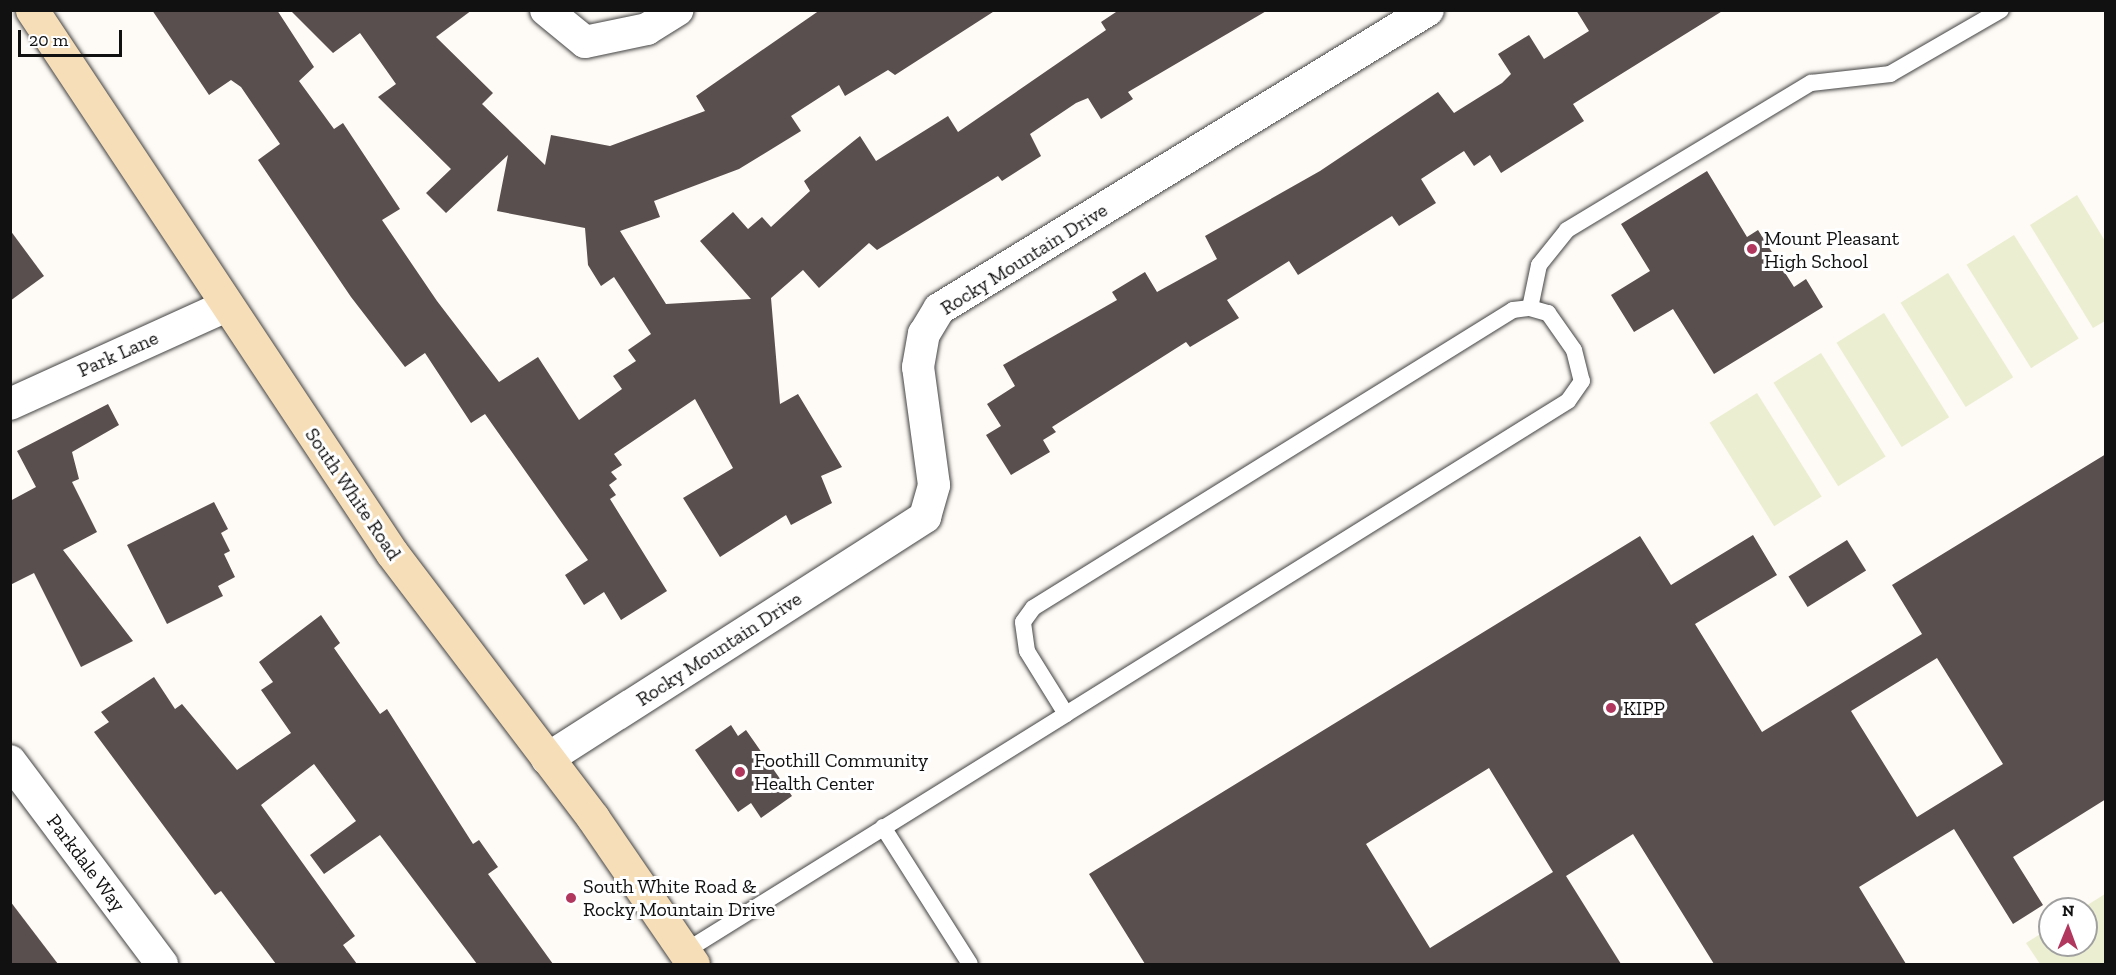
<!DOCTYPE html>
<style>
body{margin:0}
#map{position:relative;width:2116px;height:975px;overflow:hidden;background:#fefaf5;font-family:"Zilla Slab",serif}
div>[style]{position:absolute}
.pitch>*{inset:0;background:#eceed2;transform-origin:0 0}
.building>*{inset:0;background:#584f4e;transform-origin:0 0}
.roads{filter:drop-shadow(0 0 2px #444) drop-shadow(0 0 2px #444)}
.service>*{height:16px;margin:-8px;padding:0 8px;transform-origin:8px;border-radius:8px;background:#fff}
.minor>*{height:32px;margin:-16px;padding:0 16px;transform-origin:16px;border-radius:16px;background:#fff}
.secondary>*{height:33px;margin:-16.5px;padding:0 16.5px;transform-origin:16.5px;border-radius:16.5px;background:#f6deb8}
.dots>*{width:16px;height:16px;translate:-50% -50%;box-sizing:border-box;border:3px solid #fff;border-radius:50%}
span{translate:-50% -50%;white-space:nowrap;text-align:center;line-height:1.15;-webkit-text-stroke:6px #fff;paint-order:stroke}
.poi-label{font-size:20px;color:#111}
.left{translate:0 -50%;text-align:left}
.street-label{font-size:20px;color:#111}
.frame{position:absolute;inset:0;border:12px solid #111;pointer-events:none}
.north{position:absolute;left:2038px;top:897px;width:60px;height:60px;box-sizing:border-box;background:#fff;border:2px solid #a0a0a0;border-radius:50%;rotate:1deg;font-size:16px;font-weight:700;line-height:24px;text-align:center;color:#111}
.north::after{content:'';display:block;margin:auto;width:21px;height:27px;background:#b2375f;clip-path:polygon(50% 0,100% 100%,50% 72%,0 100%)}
.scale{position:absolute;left:18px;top:30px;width:104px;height:27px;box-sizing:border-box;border:3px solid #111;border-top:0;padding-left:8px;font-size:18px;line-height:21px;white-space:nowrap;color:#111;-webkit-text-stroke:4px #fff;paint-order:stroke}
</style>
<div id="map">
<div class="pitch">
<div style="clip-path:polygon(2077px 195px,2105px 241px,2105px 321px,2093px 328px,2030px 225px)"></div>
<div style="left:2014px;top:235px;width:122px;height:56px;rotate:58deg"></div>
<div style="left:1948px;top:273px;width:123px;height:56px;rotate:58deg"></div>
<div style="left:1884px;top:313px;width:123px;height:56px;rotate:58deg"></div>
<div style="left:1821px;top:353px;width:122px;height:56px;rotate:58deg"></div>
<div style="left:1757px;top:393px;width:122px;height:56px;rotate:58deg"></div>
<div style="clip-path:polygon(2105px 894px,2105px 964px,2040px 964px,2026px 943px,2050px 928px,2050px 945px,2086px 945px,2086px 909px,2081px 909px)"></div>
</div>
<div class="building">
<div style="clip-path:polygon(152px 10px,277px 10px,314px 67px,299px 81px,334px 129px,343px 123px,400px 209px,382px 220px,437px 301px,499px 382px,538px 357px,579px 420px,622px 389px,613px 376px,636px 361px,628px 350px,651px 334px,614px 277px,601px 286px,588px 265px,585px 228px,497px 211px,508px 155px,446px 213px,426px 193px,451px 169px,378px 97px,396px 84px,360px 33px,333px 53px,290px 10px,472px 10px,436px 37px,493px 93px,482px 104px,545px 165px,551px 135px,610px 146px,705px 111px,696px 96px,820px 10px,996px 10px,895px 75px,888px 70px,845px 96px,839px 85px,791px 116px,801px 131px,739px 169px,654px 201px,660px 217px,620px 231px,666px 304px,751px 299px,700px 241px,733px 212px,748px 229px,762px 217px,771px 227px,810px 191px,804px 181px,860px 136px,876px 161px,948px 116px,958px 132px,1106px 30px,1101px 22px,1119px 10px,1268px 10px,1128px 92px,1133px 99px,1101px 119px,1088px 98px,1076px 103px,1030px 134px,1041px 156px,1002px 181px,998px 176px,877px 250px,869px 243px,819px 288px,803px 270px,771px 298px,780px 404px,798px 394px,842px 467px,821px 476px,832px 503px,791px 525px,786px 515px,720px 557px,683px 498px,733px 468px,695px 399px,614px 454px,622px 465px,611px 472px,617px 479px,609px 485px,616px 495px,610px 499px,667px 591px,621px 620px,604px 592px,584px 605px,565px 575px,588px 560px,485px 414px,471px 423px,425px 353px,405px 367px,351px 297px,258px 160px,280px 144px,241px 87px,231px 80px,209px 95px)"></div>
<div style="clip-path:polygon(1576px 10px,1724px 10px,1573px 104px,1584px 121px,1501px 173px,1490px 155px,1474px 166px,1464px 151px,1421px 179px,1436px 203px,1399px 226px,1392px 216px,1298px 275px,1289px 261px,1227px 300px,1239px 318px,1190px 347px,1186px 342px,1052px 427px,1056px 432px,1043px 440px,1050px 452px,1011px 475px,986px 435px,1001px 426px,987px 404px,1015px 386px,1003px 365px,1117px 300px,1112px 292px,1145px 272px,1157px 292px,1217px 259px,1205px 236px,1320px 171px,1438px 92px,1454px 113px,1502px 83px,1511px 74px,1498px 54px,1529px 35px,1544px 59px,1589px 31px)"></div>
<div style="clip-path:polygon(1707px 171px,1747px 237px,1758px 230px,1794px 287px,1806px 279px,1823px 307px,1714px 374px,1673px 309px,1634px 332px,1611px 295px,1650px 271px,1621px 224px)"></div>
<div style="clip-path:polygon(10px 230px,44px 276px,10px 301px)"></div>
<div style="clip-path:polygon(108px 404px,119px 425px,72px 452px,79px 479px,72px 482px,97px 532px,63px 550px,133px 641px,81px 667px,34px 573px,10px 585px,10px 501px,36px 487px,17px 451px)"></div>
<div style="clip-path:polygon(evenodd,2106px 454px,2106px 799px,2013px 857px,2043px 905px,2013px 924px,1954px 829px,1859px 887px,1906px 964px,1714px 964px,1633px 834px,1566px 876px,1621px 964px,1145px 964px,1089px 874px,1640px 536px,1671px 585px,1753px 535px,1777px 575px,1695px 624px,1762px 732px,1922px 634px,1892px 585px,2106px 454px,1937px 658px,2003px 764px,1917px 817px,1851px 711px,1937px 658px,2106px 454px,1489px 768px,1553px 872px,1430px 948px,1366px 844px,1489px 768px)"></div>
<div style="clip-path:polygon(214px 502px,228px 529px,221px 533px,230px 551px,224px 554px,235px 577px,218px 586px,223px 596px,167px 624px,127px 545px)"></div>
<div style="left:1847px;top:540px;width:36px;height:69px;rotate:58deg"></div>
<div style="clip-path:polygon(321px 615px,340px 643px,334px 648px,380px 714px,387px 709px,473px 844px,479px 840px,498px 867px,488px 874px,553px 964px,477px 964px,380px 835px,324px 874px,310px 855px,356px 821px,314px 764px,261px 805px,355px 936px,343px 945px,357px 964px,276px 964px,221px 891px,215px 895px,94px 732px,109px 722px,101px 712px,154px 677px,175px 709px,182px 704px,237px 770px,291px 733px,261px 690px,273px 682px,259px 662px)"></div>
<div style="clip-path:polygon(731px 725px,738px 736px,746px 730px,792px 796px,761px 818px,751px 803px,738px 812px,695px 750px)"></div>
<div style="clip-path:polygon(10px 901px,58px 964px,10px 964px)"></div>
</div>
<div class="roads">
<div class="service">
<div style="left:1530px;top:308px;width:19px;rotate:16deg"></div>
<div style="left:1548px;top:313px;width:45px;rotate:54.9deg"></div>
<div style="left:1574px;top:350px;width:32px;rotate:76deg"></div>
<div style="left:1582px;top:381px;width:24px;rotate:125deg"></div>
<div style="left:1568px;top:401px;width:592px;rotate:148.06deg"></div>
<div style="left:1066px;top:714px;width:74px;rotate:-121.8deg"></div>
<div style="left:1027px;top:651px;width:29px;rotate:-98deg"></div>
<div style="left:1023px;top:622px;width:17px;rotate:-54deg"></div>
<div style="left:1033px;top:608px;width:565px;rotate:-31.83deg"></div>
<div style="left:1513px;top:310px;width:17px;rotate:-7deg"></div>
<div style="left:1530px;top:308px;width:44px;rotate:-78.2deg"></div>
<div style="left:1539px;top:265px;width:45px;rotate:-51.3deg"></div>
<div style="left:1567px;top:230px;width:285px;rotate:-31.1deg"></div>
<div style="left:1811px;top:83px;width:80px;rotate:-6.5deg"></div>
<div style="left:1890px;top:74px;width:128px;rotate:-30deg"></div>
<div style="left:883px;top:827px;width:162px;rotate:57.6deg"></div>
<div style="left:684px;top:952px;width:450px;rotate:-31.9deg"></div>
</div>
<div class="minor">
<div style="left:546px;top:10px;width:50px;rotate:39.4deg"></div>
<div style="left:585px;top:42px;width:63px;rotate:-11.8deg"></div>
<div style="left:647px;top:29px;width:36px;rotate:-32deg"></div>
<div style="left:10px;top:404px;width:237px;rotate:-24.4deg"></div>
<div style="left:547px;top:759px;width:449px;rotate:-32.6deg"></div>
<div style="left:925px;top:517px;width:33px;rotate:-74deg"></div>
<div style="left:934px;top:485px;width:119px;rotate:-97.7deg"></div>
<div style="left:918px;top:367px;width:34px;rotate:-80deg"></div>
<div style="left:924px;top:334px;width:29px;rotate:-59deg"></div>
<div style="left:939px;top:309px;width:573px;rotate:-31.44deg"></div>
<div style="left:10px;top:761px;width:254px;rotate:53.2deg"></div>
</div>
<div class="secondary">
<div style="left:32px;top:10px;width:651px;rotate:56.46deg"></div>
<div style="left:392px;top:553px;width:333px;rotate:52.8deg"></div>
<div style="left:593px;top:818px;width:177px;rotate:55.6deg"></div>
</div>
</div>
<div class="dots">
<div style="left:1752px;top:249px;background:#b2375f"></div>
<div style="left:1611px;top:708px;background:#b2375f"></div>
<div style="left:740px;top:772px;background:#b2375f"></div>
<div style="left:571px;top:898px;background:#b2375f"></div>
</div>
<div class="poi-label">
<span class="left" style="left:1764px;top:250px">Mount Pleasant<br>High School</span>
<span class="left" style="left:1623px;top:708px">KIPP</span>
<span class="left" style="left:754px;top:772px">Foothill Community<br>Health Center</span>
<span class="left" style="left:583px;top:898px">South White Road &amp;<br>Rocky Mountain Drive</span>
</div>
<div class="street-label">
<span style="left:1024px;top:259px;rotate:-32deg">Rocky Mountain Drive</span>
<span style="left:118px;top:354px;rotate:-24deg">Park Lane</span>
<span style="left:353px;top:494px;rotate:56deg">South White Road</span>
<span style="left:719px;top:649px;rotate:-33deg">Rocky Mountain Drive</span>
<span style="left:86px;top:863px;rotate:53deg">Parkdale Way</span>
</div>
<div class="frame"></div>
<div class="north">N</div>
<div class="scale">20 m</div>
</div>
